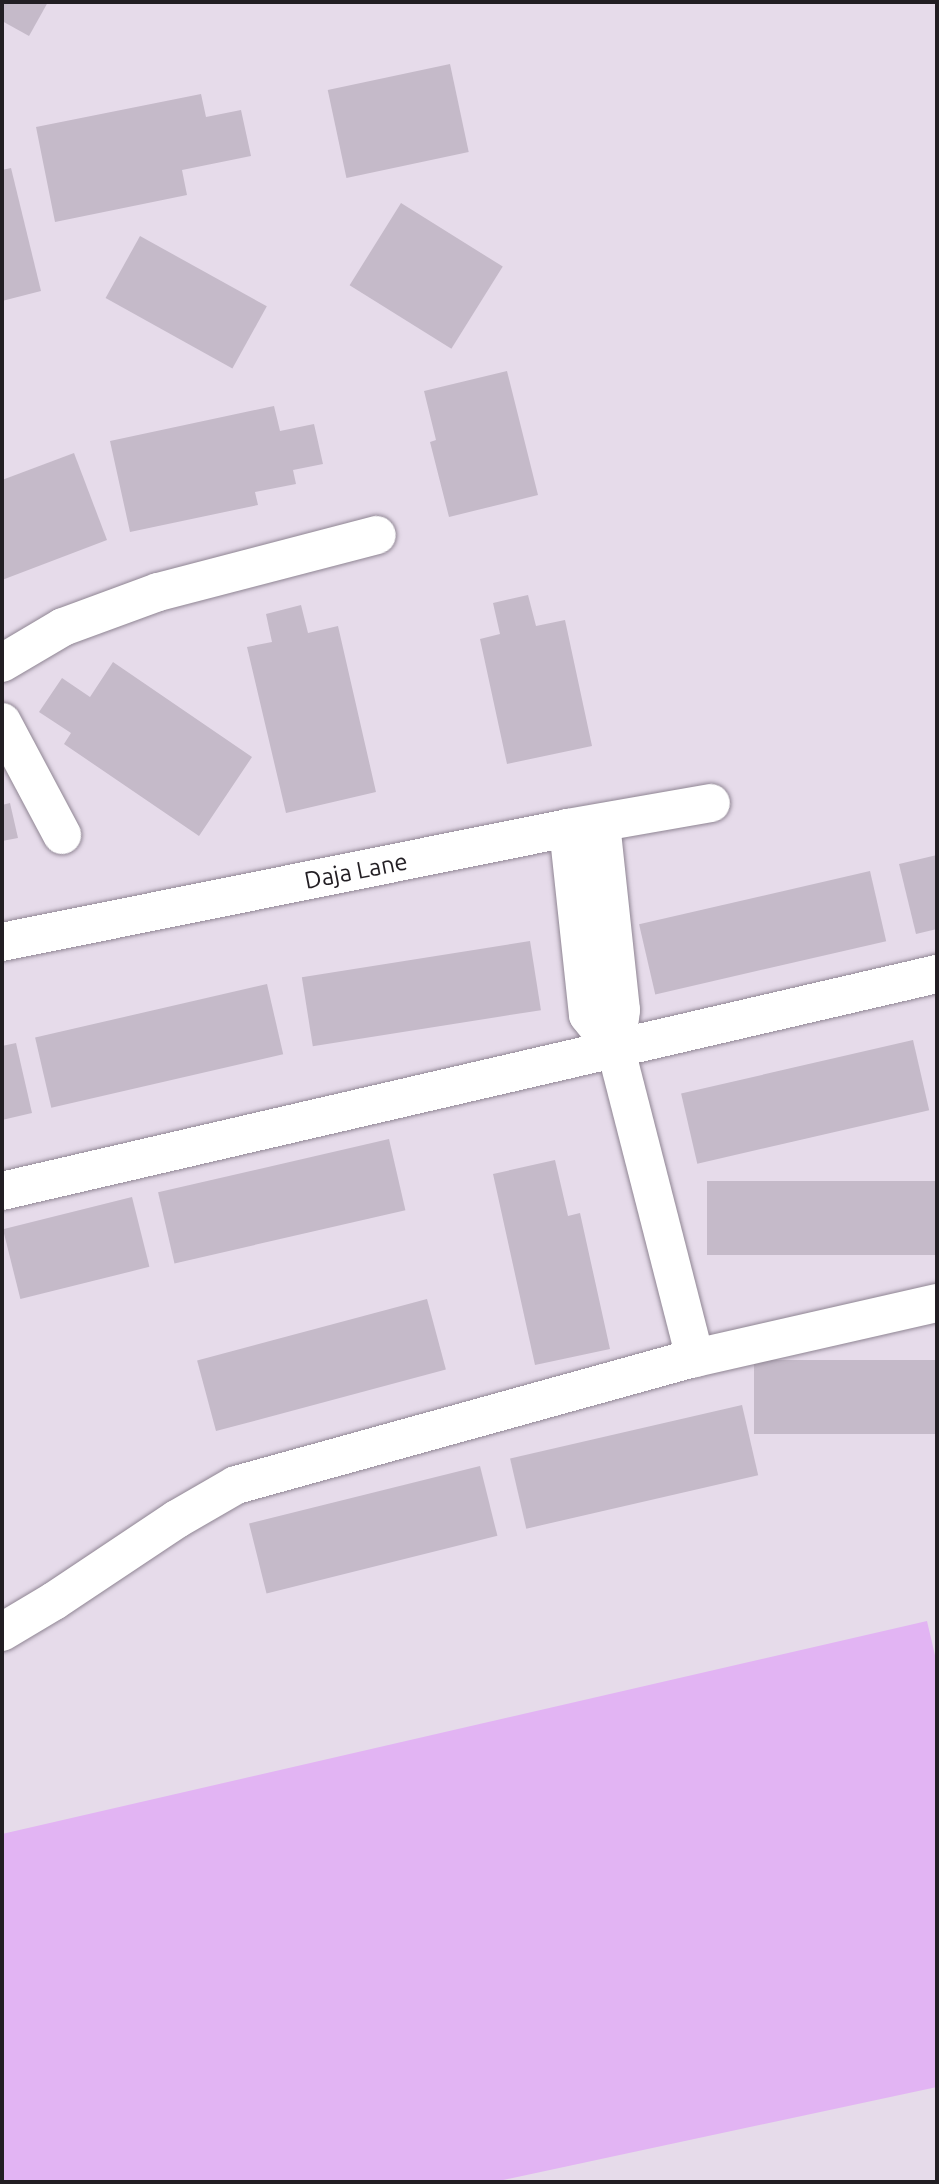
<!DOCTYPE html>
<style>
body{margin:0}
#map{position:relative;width:939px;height:2184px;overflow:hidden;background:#e6dbea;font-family:Ubuntu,sans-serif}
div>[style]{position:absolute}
.green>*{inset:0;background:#e2b4f3}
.building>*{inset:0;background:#c5bac9;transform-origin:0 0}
.roads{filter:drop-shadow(0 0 2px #8f8593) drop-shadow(0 0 2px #8f8593)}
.minor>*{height:38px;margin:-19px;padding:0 19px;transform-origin:19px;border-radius:19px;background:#fff}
span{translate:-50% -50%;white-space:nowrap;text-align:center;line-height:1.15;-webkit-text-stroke:7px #fff;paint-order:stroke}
.street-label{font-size:24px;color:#221e23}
.frame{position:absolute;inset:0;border:4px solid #221e23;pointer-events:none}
</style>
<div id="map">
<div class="green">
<div style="clip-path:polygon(927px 1621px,937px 1664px,937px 2087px,494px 2182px,2px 2182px,2px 1834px)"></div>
</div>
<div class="building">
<div style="clip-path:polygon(2px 2px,48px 2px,29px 36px,2px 21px)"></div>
<div style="left:450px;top:64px;width:90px;height:125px;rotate:78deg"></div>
<div style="clip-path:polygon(201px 94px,206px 117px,241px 110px,251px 156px,182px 170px,187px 195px,55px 222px,36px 127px)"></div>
<div style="clip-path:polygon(11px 168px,41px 291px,2px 301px,2px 170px)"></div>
<div style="left:401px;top:203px;width:120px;height:97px;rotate:32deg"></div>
<div style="left:140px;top:236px;width:145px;height:71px;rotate:29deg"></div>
<div style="clip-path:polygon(507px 371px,538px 495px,449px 517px,430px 442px,436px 440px,424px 391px)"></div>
<div style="clip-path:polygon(274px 406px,280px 431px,314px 424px,323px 464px,293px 470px,296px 484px,255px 492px,258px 505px,130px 532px,110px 441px)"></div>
<div style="clip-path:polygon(74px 453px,107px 540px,2px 580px,2px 480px)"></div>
<div style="clip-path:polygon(528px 595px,536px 626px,565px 620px,592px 746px,507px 764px,480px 639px,500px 634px,493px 603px)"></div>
<div style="clip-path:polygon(301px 605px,308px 633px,338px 626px,376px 792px,286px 813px,247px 647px,272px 642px,266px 614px)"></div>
<div style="clip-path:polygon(113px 662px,252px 757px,199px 836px,64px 744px,71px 733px,39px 712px,62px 678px,90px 697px)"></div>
<div style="clip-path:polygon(10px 803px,18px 838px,2px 841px,2px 805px)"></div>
<div style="clip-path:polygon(937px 855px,937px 929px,916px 934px,899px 864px)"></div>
<div style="left:870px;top:871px;width:72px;height:237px;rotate:77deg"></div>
<div style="left:530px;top:941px;width:70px;height:231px;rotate:81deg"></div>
<div style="left:267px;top:984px;width:72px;height:238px;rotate:77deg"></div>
<div style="left:913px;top:1040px;width:72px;height:238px;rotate:77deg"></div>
<div style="clip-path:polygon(16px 1043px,32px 1113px,2px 1120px,2px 1046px)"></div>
<div style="left:389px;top:1139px;width:73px;height:237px;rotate:77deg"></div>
<div style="clip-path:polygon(555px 1160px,568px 1216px,580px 1213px,610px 1349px,535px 1365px,493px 1174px)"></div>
<div style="left:937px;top:1181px;width:74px;height:230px;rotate:90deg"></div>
<div style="left:132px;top:1197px;width:72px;height:133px;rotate:76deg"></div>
<div style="left:427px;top:1299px;width:73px;height:238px;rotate:75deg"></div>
<div style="left:937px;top:1360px;width:74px;height:183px;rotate:90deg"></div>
<div style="left:742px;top:1405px;width:72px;height:238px;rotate:77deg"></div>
<div style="left:480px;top:1466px;width:72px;height:238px;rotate:76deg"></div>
</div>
<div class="roads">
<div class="minor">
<div style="left:2px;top:663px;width:71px;rotate:-30.5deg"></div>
<div style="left:63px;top:627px;width:101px;rotate:-20.2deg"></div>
<div style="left:158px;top:592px;width:226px;rotate:-14.6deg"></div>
<div style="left:2px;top:722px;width:128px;rotate:62deg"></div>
<div style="left:601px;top:823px;width:188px;rotate:83.9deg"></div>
<div style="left:621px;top:1010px;width:40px;rotate:97.1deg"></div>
<div style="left:616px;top:1050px;width:318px;rotate:75.6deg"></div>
<div style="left:568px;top:828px;width:188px;rotate:83.9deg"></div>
<div style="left:588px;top:1015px;width:45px;rotate:51.3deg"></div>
<div style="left:2px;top:942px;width:577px;rotate:-11.39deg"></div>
<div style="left:568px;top:828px;width:145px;rotate:-9.9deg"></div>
<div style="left:2px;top:1191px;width:960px;rotate:-13.07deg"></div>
<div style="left:2px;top:1632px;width:61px;rotate:-30.8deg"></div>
<div style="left:54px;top:1601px;width:148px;rotate:-33.7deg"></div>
<div style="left:177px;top:1519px;width:68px;rotate:-30deg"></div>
<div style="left:236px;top:1485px;width:476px;rotate:-15.5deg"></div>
<div style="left:695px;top:1358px;width:248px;rotate:-12.8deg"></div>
</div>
</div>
<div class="street-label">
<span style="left:356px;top:871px;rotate:-11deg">Daja Lane</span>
</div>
<div class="frame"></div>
</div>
